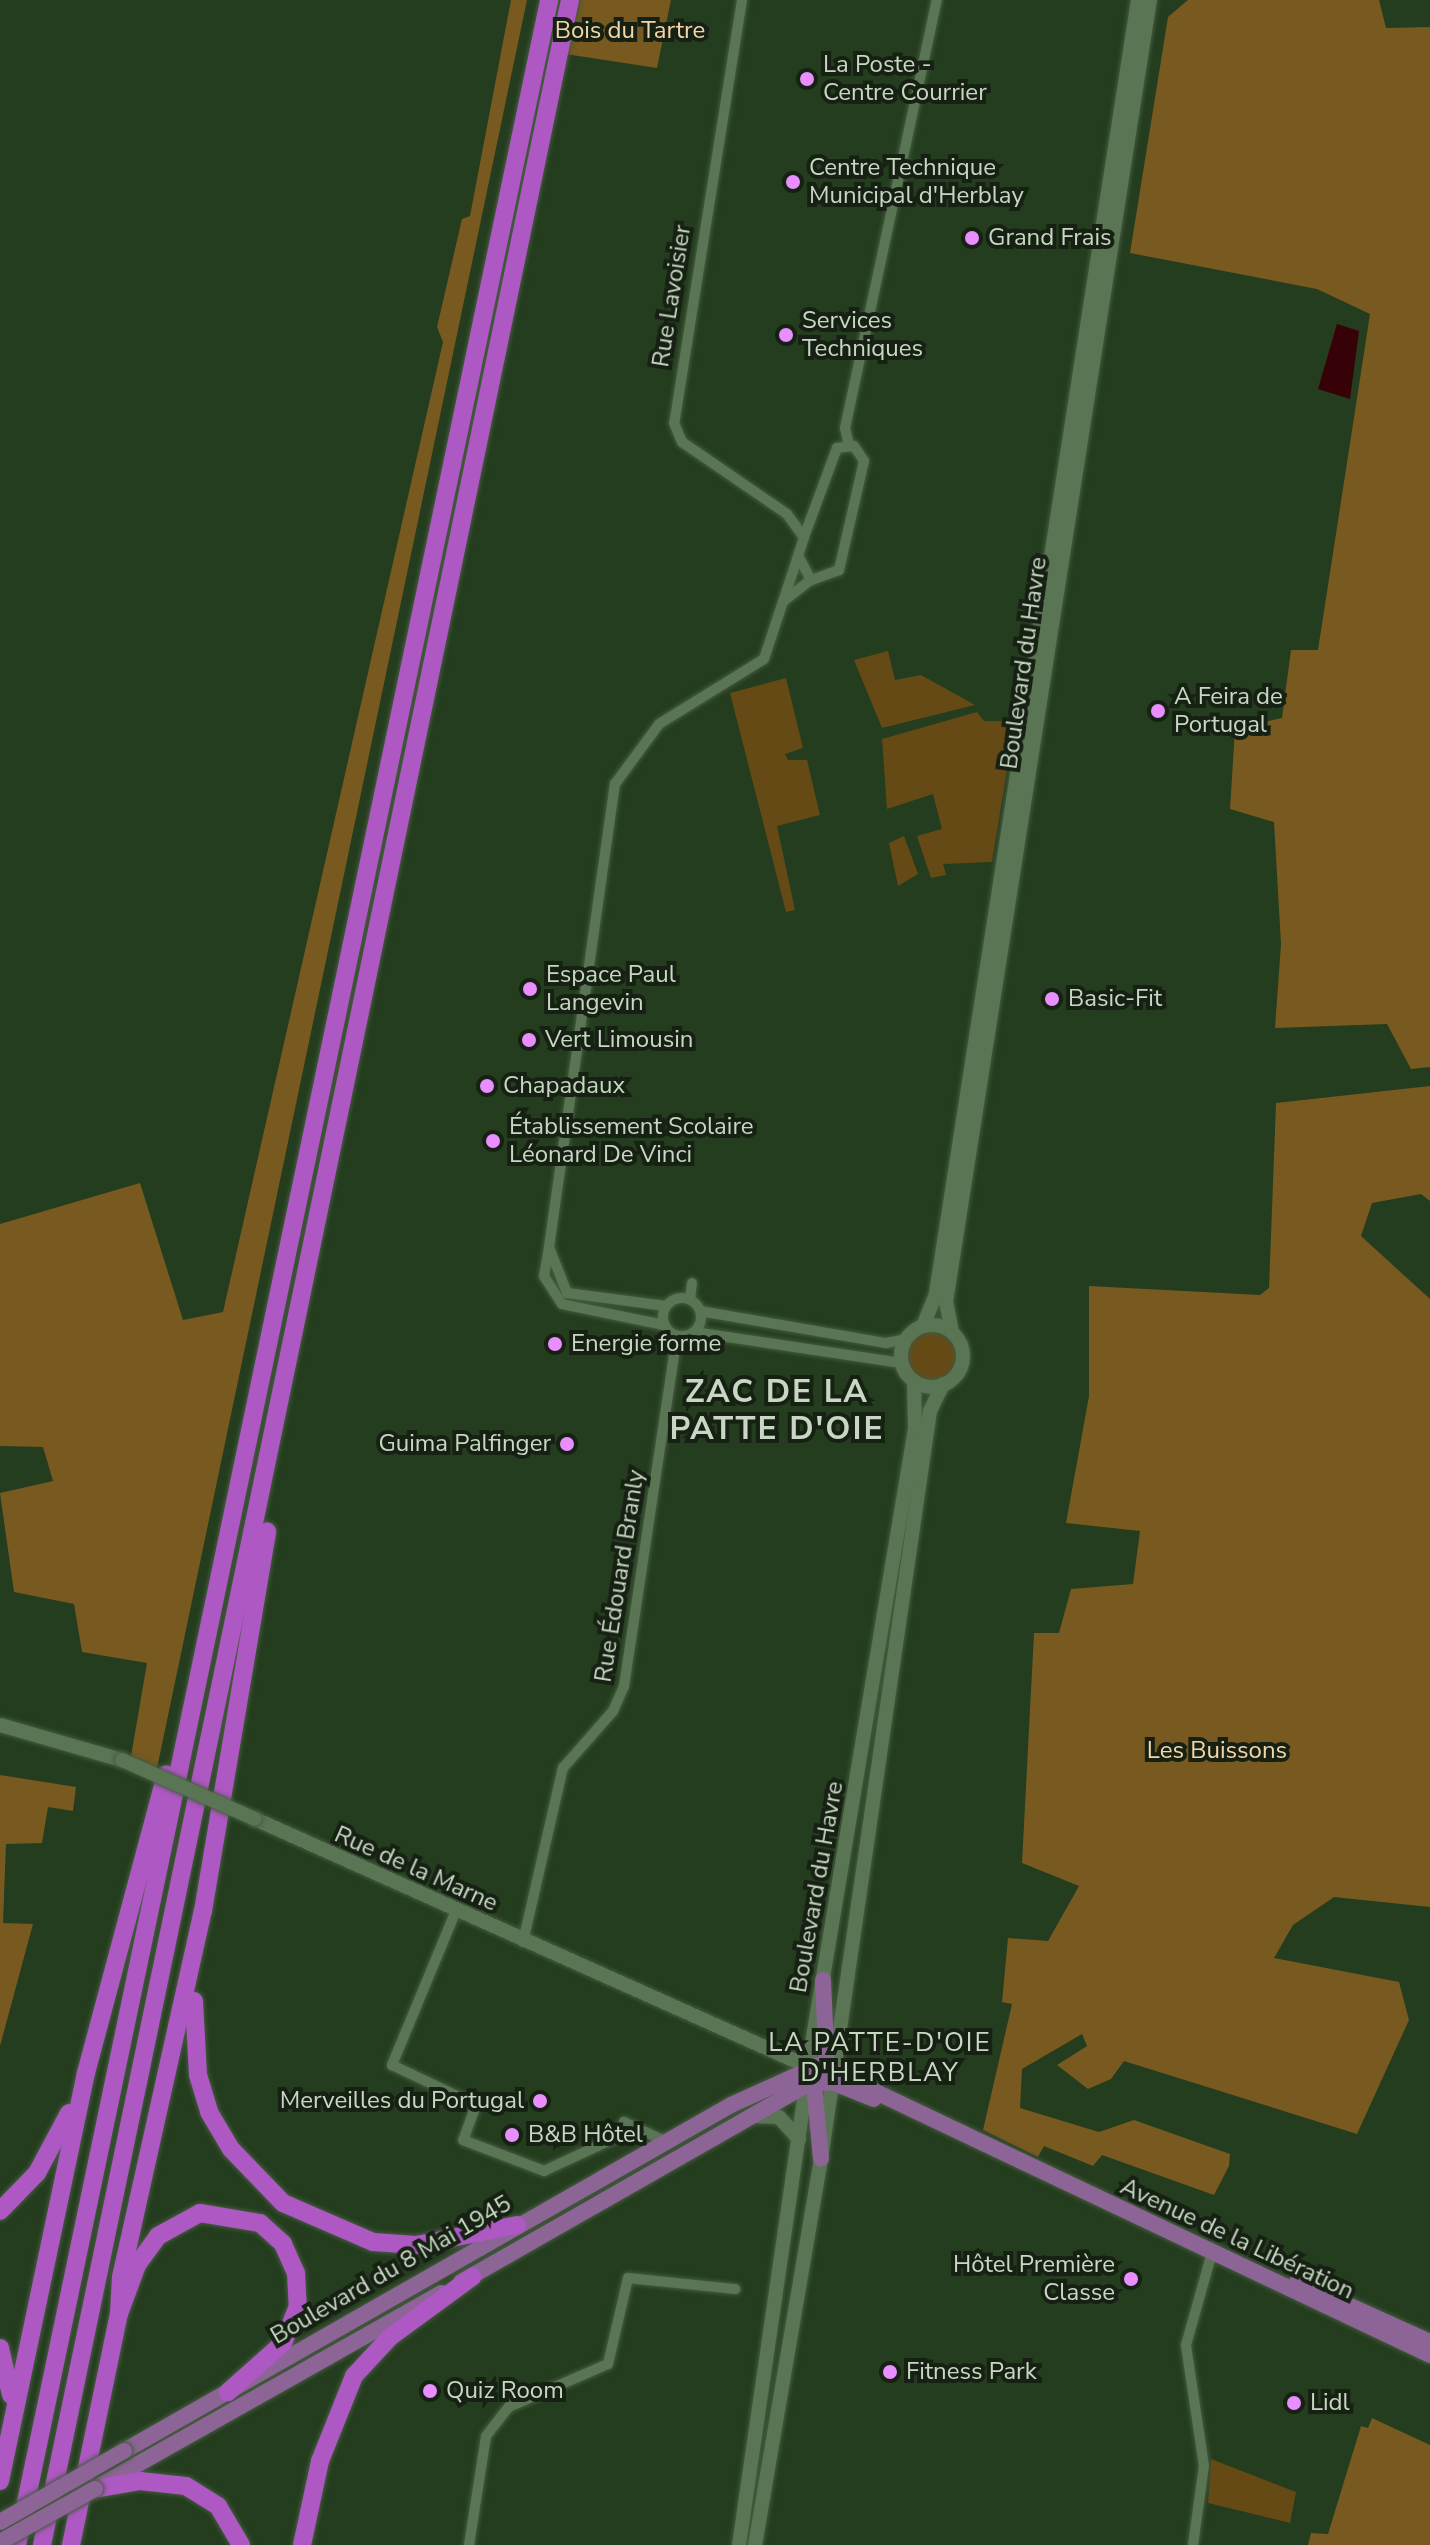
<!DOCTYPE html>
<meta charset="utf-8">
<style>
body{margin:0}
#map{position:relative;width:1430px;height:2545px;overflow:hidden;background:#243d1e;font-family:"Nunito Sans",sans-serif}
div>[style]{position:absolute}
.green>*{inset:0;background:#664a15}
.round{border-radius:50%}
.forest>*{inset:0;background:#785920}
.water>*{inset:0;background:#370108}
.roads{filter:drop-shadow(0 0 2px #445a3f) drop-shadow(0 0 2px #445a3f)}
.street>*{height:10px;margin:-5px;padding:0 5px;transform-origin:5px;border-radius:5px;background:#5a7553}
.street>.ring{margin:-5px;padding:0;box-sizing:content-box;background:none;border:10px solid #5a7553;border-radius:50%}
.secondary>*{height:14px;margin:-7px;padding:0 7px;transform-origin:7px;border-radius:7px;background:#5a7553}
.secondary>.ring{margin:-7px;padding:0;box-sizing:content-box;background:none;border:14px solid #5a7553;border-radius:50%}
.primary>*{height:16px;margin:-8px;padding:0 8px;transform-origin:8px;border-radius:8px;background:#8c6496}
.highway>*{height:18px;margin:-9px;padding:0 9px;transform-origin:9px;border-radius:9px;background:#ae58c3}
.bridges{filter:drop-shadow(0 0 2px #445a3f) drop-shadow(0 0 2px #445a3f)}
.secondary-bridge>*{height:14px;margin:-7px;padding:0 7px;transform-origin:7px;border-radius:7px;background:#5a7553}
.primary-bridge>*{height:16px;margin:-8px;padding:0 8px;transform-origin:8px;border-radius:8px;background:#8c6496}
.dots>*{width:22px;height:22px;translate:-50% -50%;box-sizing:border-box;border:4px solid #162113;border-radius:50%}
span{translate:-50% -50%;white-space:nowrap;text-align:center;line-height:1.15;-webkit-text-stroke:8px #162113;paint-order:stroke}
.park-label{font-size:24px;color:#f4d7a9}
.poi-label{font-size:24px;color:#c8d7c4}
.left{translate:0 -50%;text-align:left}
.right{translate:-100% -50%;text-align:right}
.street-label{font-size:24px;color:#c8d7c4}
.neighbourhood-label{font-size:26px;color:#c8d7c4;letter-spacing:2px}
.district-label{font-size:32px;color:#c8d7c4;font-weight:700;letter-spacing:2px}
</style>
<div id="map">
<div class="green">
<div style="clip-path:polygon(888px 651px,895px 680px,921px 675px,975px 705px,882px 728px,854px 660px)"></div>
<div style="clip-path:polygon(786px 678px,803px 748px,785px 754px,788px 760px,807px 760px,820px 815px,777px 826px,795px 910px,786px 912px,730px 693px)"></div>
<div style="clip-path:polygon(977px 712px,984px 721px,1015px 721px,992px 862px,943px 864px,946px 875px,931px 878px,917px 836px,942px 829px,933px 794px,887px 809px,882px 739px)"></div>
<div style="clip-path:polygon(904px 836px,918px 874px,898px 886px,889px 843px)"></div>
<div class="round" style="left:908px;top:1332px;width:48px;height:48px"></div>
<div style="clip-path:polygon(1211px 2459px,1296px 2492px,1290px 2523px,1208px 2503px)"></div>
</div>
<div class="forest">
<div style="clip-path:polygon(511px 0,527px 0,156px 1773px,130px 1762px,147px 1663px,82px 1652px,74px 1604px,14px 1592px,0 1493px,53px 1481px,43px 1447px,0 1446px,0 1224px,140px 1183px,183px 1320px,223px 1312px,443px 342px,437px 327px,462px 219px,470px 216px)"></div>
<div style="clip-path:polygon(570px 0,671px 0,657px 68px,559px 53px)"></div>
<div style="clip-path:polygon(1188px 0,1379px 0,1386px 28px,1430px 27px,1430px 1067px,1411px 1069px,1387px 1024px,1275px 1028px,1281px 944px,1274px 822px,1230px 809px,1235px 729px,1282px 718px,1291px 650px,1318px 650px,1370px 314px,1317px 289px,1130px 253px,1168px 17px)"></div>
<div style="clip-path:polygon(1430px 1086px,1430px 1201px,1421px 1194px,1372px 1203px,1361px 1236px,1430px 1299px,1430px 1907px,1334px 1897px,1293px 1925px,1274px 1958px,1399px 1982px,1409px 2020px,1357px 2134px,1124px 2061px,1111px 2079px,1088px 2089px,1057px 2065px,1087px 2046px,1082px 2034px,1022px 2069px,1020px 2108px,1099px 2132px,1134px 2120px,1230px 2154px,1229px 2166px,1214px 2195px,1102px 2155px,1093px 2166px,1044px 2146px,1038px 2157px,983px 2130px,1012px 2004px,1002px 2002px,1008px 1938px,1048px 1941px,1079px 1886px,1022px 1863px,1034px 1633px,1059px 1633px,1071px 1589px,1133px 1584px,1140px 1531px,1066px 1523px,1089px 1396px,1089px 1286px,1260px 1295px,1269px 1288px,1276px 1103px)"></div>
<div style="clip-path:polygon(0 1775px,76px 1787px,73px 1811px,48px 1807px,42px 1843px,6px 1844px,3px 1923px,33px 1924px,0 2046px)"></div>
<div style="clip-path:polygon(1372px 2418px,1430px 2445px,1430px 2545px,1308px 2545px,1311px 2533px,1328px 2534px,1361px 2426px,1368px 2428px)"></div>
</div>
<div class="water">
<div style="clip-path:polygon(1337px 324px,1359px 331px,1350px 399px,1318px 389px)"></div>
</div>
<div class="roads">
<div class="street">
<div style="left:742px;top:0;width:428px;rotate:99.1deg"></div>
<div style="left:674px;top:423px;width:21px;rotate:67deg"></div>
<div style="left:682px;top:442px;width:127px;rotate:34.4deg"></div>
<div style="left:787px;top:514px;width:29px;rotate:54deg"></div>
<div style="left:849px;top:445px;width:17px;rotate:-103deg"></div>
<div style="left:845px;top:428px;width:438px;rotate:-77.9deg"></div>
<div style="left:854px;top:446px;width:18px;rotate:56deg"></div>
<div style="left:864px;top:461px;width:112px;rotate:102.9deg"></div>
<div style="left:839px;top:570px;width:30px;rotate:160deg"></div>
<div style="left:811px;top:580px;width:27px;rotate:-118deg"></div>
<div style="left:798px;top:556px;width:20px;rotate:-72deg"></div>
<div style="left:804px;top:537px;width:95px;rotate:-69.7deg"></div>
<div style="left:837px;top:448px;width:17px;rotate:-7deg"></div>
<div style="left:785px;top:600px;width:33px;rotate:-38deg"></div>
<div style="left:549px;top:1247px;width:468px;rotate:-81.9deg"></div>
<div style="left:615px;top:784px;width:74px;rotate:-53.7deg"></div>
<div style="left:659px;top:724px;width:123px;rotate:-31.8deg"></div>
<div style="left:764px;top:659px;width:108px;rotate:-71.7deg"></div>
<div class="ring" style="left:663px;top:1298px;width:28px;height:28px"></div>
<div style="left:690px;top:1299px;width:16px;rotate:-83deg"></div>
<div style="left:700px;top:1311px;width:189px;rotate:9.8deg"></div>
<div style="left:886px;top:1343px;width:20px;rotate:-11deg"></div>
<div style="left:664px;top:1325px;width:104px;rotate:-168.4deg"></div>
<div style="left:562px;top:1304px;width:33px;rotate:-123deg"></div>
<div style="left:544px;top:1276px;width:29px;rotate:-80deg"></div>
<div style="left:549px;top:1247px;width:49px;rotate:68.6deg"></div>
<div style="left:567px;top:1293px;width:100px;rotate:7.5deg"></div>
<div style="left:694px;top:1332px;width:210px;rotate:8.5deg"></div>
<div style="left:455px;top:1913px;width:165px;rotate:112.5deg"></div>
<div style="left:392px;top:2065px;width:93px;rotate:25.5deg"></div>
<div style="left:476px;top:2105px;width:37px;rotate:110deg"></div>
<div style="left:463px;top:2140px;width:87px;rotate:20.9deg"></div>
<div style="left:544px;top:2171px;width:83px;rotate:-25deg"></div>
<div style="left:619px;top:2136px;width:15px;rotate:-70deg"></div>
<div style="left:624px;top:2122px;width:47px;rotate:24.9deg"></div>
<div style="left:523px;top:1942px;width:179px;rotate:-77.1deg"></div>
<div style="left:563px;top:1768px;width:76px;rotate:-48.7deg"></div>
<div style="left:613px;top:1711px;width:27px;rotate:-66deg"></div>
<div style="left:624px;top:1686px;width:354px;rotate:-81.4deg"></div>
<div style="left:469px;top:2545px;width:110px;rotate:-81.1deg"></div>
<div style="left:486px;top:2436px;width:37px;rotate:-52deg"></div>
<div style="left:509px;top:2407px;width:108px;rotate:-23.5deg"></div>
<div style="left:608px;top:2364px;width:88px;rotate:-76.9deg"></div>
<div style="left:628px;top:2278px;width:108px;rotate:5.9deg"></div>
<div style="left:1193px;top:2545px;width:80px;rotate:-82.1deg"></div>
<div style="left:1204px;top:2466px;width:122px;rotate:-98.5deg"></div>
<div style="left:1186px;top:2345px;width:92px;rotate:-74.3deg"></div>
</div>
<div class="secondary">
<div class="ring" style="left:901px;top:1325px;width:48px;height:48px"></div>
<div style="left:923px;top:1326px;width:35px;rotate:-68deg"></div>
<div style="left:936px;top:1293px;width:1309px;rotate:-81.12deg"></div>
<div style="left:952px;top:1332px;width:31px;rotate:-101deg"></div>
<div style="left:946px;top:1302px;width:1318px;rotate:-81.1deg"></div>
<div style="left:0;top:1725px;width:127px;rotate:16deg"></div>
<div style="left:255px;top:1819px;width:607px;rotate:24.12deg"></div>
<div style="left:750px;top:2116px;width:29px;rotate:2deg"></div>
<div style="left:779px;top:2117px;width:30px;rotate:48deg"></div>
<div style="left:739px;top:2545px;width:519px;rotate:-81.7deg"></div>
<div style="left:814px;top:2031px;width:610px;rotate:-80.48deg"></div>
<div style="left:915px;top:1429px;width:48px;rotate:-91.2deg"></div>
<div style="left:755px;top:2545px;width:392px;rotate:-80.3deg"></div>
<div style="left:821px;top:2159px;width:756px;rotate:-81.71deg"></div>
<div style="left:930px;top:1411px;width:30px;rotate:-64deg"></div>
</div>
<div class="primary">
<div style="left:823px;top:1980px;width:93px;rotate:87.5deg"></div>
<div style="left:813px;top:2074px;width:85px;rotate:84.6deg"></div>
<div style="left:461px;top:2282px;width:398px;rotate:-29.7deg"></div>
<div style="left:807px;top:2085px;width:25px;rotate:-7deg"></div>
<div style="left:832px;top:2082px;width:45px;rotate:22deg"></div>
<div style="left:1297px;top:2282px;width:146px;rotate:24.3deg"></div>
<div style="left:124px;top:2451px;width:699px;rotate:-29.68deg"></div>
<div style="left:731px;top:2105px;width:97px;rotate:-24.4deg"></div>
<div style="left:819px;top:2065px;width:676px;rotate:25.39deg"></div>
<div style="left:99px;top:2486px;width:393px;rotate:-29.4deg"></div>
</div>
<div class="highway">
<div style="left:194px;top:2001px;width:74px;rotate:86.9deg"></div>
<div style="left:198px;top:2075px;width:39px;rotate:73deg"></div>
<div style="left:209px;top:2112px;width:43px;rotate:59.3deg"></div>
<div style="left:231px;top:2149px;width:75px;rotate:46.1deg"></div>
<div style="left:283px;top:2203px;width:98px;rotate:23.4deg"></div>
<div style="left:373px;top:2242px;width:43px;rotate:4deg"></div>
<div style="left:416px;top:2245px;width:103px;rotate:-11.2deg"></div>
<div style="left:0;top:2211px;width:53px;rotate:-45.8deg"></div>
<div style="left:37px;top:2173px;width:68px;rotate:-61.9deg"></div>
<div style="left:119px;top:2314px;width:37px;rotate:-87deg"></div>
<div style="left:121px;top:2277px;width:375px;rotate:-77.4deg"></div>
<div style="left:203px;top:1911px;width:385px;rotate:-80.4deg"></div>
<div style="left:0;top:2348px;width:48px;rotate:76.8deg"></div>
<div style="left:0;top:2481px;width:417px;rotate:-78.1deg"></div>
<div style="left:86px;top:2073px;width:309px;rotate:-75deg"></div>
<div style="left:95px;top:2489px;width:46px;rotate:-10.1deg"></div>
<div style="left:140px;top:2481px;width:46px;rotate:6.2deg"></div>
<div style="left:186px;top:2486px;width:38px;rotate:32deg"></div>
<div style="left:218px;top:2506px;width:45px;rotate:59.5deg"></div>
<div style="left:17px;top:2545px;width:2600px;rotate:-78.19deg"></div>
<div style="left:42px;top:2545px;width:2599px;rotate:-78.28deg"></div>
<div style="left:71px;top:2545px;width:236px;rotate:-78.3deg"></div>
<div style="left:119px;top:2314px;width:52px;rotate:-69.8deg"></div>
<div style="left:137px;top:2265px;width:36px;rotate:-54deg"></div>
<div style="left:158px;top:2236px;width:48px;rotate:-28.7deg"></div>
<div style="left:200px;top:2213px;width:61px;rotate:9.5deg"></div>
<div style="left:260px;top:2223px;width:31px;rotate:42deg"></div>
<div style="left:283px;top:2244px;width:32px;rotate:66deg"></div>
<div style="left:296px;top:2273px;width:33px;rotate:87deg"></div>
<div style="left:298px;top:2306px;width:40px;rotate:112deg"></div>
<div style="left:283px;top:2343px;width:74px;rotate:138.3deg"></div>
<div style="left:302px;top:2545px;width:86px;rotate:-77.9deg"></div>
<div style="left:320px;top:2461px;width:92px;rotate:-68.2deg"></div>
<div style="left:354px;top:2376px;width:53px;rotate:-47.3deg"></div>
<div style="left:390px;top:2337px;width:102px;rotate:-36.2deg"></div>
</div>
</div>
<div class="bridges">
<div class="secondary-bridge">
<div style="left:122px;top:1760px;width:145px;rotate:23.9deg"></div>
</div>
<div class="primary-bridge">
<div style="left:0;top:2522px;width:143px;rotate:-29.8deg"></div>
<div style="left:0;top:2542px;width:109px;rotate:-29.2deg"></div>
</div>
</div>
<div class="dots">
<div style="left:807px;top:79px;background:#e88eff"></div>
<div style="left:793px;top:182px;background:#e88eff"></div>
<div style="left:972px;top:238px;background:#e88eff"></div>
<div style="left:786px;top:335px;background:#e88eff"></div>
<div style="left:1158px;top:711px;background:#e88eff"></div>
<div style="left:530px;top:989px;background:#e88eff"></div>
<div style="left:1052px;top:999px;background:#e88eff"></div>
<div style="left:529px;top:1040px;background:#e88eff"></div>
<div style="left:487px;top:1086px;background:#e88eff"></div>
<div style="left:493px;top:1141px;background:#e88eff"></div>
<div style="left:555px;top:1344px;background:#e88eff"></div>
<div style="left:567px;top:1444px;background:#e88eff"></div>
<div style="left:540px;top:2101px;background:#e88eff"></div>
<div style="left:512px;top:2135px;background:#e88eff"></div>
<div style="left:1131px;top:2279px;background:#e88eff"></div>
<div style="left:890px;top:2372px;background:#e88eff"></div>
<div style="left:430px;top:2391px;background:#e88eff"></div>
<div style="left:1294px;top:2403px;background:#e88eff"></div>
</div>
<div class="park-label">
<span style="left:630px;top:31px">Bois du Tartre</span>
<span style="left:1217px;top:1751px">Les Buissons</span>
</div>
<div class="poi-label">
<span class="left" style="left:823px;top:79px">La Poste -<br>Centre Courrier</span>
<span class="left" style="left:809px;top:182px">Centre Technique<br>Municipal d'Herblay</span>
<span class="left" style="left:988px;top:238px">Grand Frais</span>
<span class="left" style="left:802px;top:335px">Services<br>Techniques</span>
<span class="left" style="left:1174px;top:711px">A Feira de<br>Portugal</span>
<span class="left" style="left:546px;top:989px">Espace Paul<br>Langevin</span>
<span class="left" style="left:1068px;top:999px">Basic-Fit</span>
<span class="left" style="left:545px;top:1040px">Vert Limousin</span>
<span class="left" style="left:503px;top:1086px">Chapadaux</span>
<span class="left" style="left:509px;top:1141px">Établissement Scolaire<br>Léonard De Vinci</span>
<span class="left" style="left:571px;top:1344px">Energie forme</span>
<span class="right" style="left:551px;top:1444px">Guima Palfinger</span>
<span class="right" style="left:524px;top:2101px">Merveilles du Portugal</span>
<span class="left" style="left:528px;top:2135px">B&amp;B Hôtel</span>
<span class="right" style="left:1115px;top:2279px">Hôtel Première<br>Classe</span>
<span class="left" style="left:906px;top:2372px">Fitness Park</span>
<span class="left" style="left:446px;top:2391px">Quiz Room</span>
<span class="left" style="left:1310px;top:2403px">Lidl</span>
</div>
<div class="street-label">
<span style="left:672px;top:296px;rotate:-81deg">Rue Lavoisier</span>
<span style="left:1024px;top:663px;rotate:-82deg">Boulevard du Havre</span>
<span style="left:620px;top:1576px;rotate:-81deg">Rue Édouard Branly</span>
<span style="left:416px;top:1869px;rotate:24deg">Rue de la Marne</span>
<span style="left:817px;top:1887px;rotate:-80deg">Boulevard du Havre</span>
<span style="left:1237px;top:2239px;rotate:25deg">Avenue de la Libération</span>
<span style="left:391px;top:2270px;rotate:-30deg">Boulevard du 8 Mai 1945</span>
</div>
<div class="neighbourhood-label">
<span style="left:880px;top:2058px">LA PATTE-D'OIE<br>D'HERBLAY</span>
</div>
<div class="district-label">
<span style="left:777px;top:1411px">ZAC DE LA<br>PATTE D'OIE</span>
</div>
</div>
